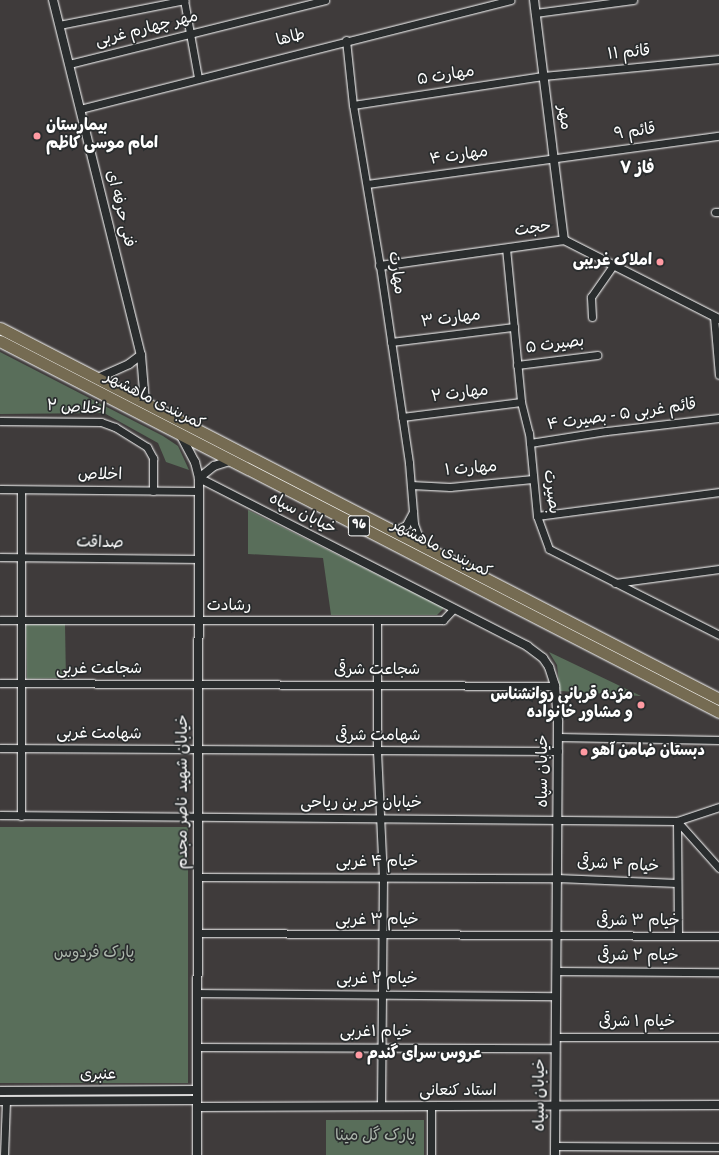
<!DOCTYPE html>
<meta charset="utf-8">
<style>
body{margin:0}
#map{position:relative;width:719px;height:1155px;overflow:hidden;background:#3f3b3b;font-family:Dekko,"Playpen Sans Arabic",sans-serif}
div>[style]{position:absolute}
.green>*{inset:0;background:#596e5a;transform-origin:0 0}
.roads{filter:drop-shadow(0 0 1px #fff) drop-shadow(0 0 1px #fff)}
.minor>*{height:7px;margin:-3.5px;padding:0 3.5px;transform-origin:3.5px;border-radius:3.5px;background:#2a2d2e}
.tertiary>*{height:8px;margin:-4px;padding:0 4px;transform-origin:4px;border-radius:4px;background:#2a2d2e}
.primary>*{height:11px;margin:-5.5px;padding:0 5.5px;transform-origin:5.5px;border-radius:5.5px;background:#756b52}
.dots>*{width:11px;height:11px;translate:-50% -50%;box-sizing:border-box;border:2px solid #2a2d2e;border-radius:50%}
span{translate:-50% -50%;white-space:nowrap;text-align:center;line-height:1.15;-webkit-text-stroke:3.5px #2a2d2e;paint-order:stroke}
.shield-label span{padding:1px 3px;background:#2a2d2e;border:1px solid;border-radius:3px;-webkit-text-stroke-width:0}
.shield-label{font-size:15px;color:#fff;font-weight:700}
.street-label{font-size:16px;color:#fff}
.poi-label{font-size:16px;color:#fff;font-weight:700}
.left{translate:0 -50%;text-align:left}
.right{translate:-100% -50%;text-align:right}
.park-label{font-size:16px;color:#acb6ac}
.neighbourhood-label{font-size:17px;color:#fff;font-weight:700}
</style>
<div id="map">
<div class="green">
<div style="clip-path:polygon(0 352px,163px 436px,178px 446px,189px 470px,166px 462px,158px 443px,104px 413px,0 414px)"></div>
<div style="clip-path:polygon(248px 510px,444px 608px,437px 615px,331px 615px,323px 558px,248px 554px)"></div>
<div style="left:65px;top:624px;width:54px;height:39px;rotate:89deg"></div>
<div style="clip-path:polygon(549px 652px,641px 696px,560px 691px,557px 665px)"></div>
<div style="left:0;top:827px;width:188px;height:256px"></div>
<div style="left:326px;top:1120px;width:98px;height:35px"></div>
</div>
<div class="roads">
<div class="minor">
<div style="left:184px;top:0;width:79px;rotate:79.8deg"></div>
<div style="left:535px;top:13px;width:99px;rotate:-7.6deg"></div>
<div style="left:59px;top:25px;width:128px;rotate:-11.2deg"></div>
<div style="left:346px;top:40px;width:65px;rotate:83.9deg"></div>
<div style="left:353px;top:105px;width:163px;rotate:80.5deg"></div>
<div style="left:380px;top:266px;width:199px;rotate:81.6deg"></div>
<div style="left:409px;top:463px;width:49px;rotate:85.3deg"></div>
<div style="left:69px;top:64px;width:264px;rotate:-14deg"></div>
<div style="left:353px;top:105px;width:192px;rotate:-8.7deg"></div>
<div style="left:543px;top:76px;width:177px;rotate:-5.5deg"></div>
<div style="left:80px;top:109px;width:444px;rotate:-14.2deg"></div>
<div style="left:367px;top:184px;width:355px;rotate:-7.8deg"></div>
<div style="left:715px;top:212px;width:4px"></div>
<div style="left:506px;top:248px;width:155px;rotate:84.4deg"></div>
<div style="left:521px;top:402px;width:32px;rotate:76deg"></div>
<div style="left:529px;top:433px;width:83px;rotate:84.5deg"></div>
<div style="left:537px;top:516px;width:35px;rotate:70deg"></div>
<div style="left:549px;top:549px;width:191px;rotate:26.8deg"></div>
<div style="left:592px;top:317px;width:20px;rotate:-93deg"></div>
<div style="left:591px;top:297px;width:39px;rotate:-55deg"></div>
<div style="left:714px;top:317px;width:58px;rotate:85.1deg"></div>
<div style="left:391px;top:342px;width:124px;rotate:-7deg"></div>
<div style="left:517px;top:365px;width:81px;rotate:-7.1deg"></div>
<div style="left:402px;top:417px;width:120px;rotate:-7.2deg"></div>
<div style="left:0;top:421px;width:101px;rotate:0.6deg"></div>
<div style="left:101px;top:422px;width:15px;rotate:20deg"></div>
<div style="left:115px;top:427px;width:38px;rotate:32deg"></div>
<div style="left:147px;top:447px;width:13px;rotate:61deg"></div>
<div style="left:153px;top:458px;width:33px;rotate:90deg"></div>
<div style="left:530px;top:443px;width:77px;rotate:-9deg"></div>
<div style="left:606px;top:431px;width:114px;rotate:-6.6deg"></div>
<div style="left:411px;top:485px;width:39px;rotate:3deg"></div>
<div style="left:450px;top:487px;width:83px;rotate:-5.5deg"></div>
<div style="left:0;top:489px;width:199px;rotate:0.6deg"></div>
<div style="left:21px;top:490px;width:326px;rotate:90deg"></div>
<div style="left:537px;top:516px;width:184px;rotate:-7.5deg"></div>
<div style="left:394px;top:531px;width:13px;rotate:-27deg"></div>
<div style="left:406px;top:525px;width:15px;rotate:-62deg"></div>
<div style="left:413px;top:512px;width:12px;rotate:85deg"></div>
<div style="left:414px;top:524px;width:23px;rotate:70deg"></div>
<div style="left:0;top:557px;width:199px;rotate:0.6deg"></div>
<div style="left:615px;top:583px;width:105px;rotate:-7.7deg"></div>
<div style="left:0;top:620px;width:443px"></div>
<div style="left:443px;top:620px;width:16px;rotate:-47deg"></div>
<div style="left:377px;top:620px;width:131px;rotate:90deg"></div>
<div style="left:377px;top:751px;width:126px;rotate:87.3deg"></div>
<div style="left:383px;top:877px;width:229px;rotate:90.5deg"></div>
<div style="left:0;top:683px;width:555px;rotate:0.31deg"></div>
<div style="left:558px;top:737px;width:161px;rotate:1.1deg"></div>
<div style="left:0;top:748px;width:558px;rotate:0.31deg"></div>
<div style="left:0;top:815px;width:677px;rotate:0.51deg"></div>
<div style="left:677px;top:821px;width:44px;rotate:-18.4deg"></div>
<div style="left:677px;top:821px;width:115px;rotate:89.5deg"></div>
<div style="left:677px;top:821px;width:63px;rotate:48.2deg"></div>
<div style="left:198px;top:877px;width:359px;rotate:0.2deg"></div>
<div style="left:557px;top:878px;width:120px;rotate:2.4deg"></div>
<div style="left:198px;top:933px;width:521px;rotate:0.33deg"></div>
<div style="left:556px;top:971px;width:163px;rotate:0.4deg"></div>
<div style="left:197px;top:993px;width:359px;rotate:0.5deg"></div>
<div style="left:556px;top:1037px;width:163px"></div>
<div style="left:197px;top:1047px;width:358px;rotate:0.2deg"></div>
<div style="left:431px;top:1106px;width:49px;rotate:90deg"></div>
<div style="left:555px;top:1146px;width:164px;rotate:0.3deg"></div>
<div style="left:4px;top:1155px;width:54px;rotate:-87.9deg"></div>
</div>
<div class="tertiary">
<div style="left:53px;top:0;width:366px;rotate:76.1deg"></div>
<div style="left:141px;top:355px;width:48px;rotate:85.2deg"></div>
<div style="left:534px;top:0;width:242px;rotate:82.9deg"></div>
<div style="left:380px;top:266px;width:186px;rotate:-8deg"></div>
<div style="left:564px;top:240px;width:174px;rotate:27deg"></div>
<div style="left:98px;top:378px;width:34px;rotate:-24deg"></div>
<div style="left:129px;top:364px;width:15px;rotate:-37deg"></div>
<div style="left:180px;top:434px;width:32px;rotate:62deg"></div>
<div style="left:195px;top:462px;width:16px;rotate:76deg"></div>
<div style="left:199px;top:478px;width:677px;rotate:90.17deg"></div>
<div style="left:199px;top:478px;width:369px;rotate:27.1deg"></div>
<div style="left:527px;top:646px;width:20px;rotate:37deg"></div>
<div style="left:543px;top:658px;width:11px;rotate:56deg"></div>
<div style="left:549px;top:667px;width:20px;rotate:72deg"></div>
<div style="left:555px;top:686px;width:36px;rotate:85deg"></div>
<div style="left:558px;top:722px;width:433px;rotate:90.4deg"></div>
<div style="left:199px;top:478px;width:19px;rotate:-39deg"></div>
<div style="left:214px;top:466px;width:19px;rotate:-18deg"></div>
<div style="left:0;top:1091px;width:197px;rotate:-0.3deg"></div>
<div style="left:0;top:1101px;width:197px;rotate:-0.3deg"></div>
<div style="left:197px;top:1107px;width:522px;rotate:-0.22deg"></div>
</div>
<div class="primary">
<div style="left:0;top:328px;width:809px;rotate:27.29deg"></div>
<div style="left:0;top:341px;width:809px;rotate:27.29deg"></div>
</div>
</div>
<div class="dots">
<div style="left:37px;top:136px;background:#ff9aa2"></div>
<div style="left:660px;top:262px;background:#ff9aa2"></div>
<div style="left:641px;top:705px;background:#ff9aa2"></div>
<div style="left:584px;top:752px;background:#ff9aa2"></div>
<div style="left:359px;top:1055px;background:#ff9aa2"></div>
</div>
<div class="shield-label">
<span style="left:359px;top:526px">96</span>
</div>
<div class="street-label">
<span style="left:147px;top:30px;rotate:-14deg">مهر چهارم غربی</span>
<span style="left:291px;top:39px;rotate:-14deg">طاها</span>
<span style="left:629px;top:54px;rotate:-5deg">قائم ۱۱</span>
<span style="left:446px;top:77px;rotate:-9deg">مهارت ۵</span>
<span style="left:563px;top:118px;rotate:82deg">مهر</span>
<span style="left:635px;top:133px;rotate:-8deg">قائم ۹</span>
<span style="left:459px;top:157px;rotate:-8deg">مهارت ۴</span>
<span style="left:119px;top:209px;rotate:76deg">فنی حرفه ای</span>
<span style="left:533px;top:230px;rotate:-8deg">حجت</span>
<span style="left:395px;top:273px;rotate:82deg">مهارت</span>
<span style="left:451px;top:320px;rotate:-7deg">مهارت ۳</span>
<span style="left:555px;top:346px;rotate:-7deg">بصیرت ۵</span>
<span style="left:460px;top:395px;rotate:-7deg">مهارت ۲</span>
<span style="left:154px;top:402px;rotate:27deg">کمربندی ماهشهر</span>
<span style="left:76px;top:409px;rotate:4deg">اخلاص ۲</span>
<span style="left:622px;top:416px;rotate:-8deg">قائم غربی ۵ - بصیرت ۴</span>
<span style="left:471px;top:470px;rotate:-4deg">مهارت ۱</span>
<span style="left:100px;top:476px;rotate:1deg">اخلاص</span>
<span style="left:550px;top:492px;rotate:83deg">بصیرت</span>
<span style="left:302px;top:515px;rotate:27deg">خیابان سپاه</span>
<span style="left:100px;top:544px;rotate:1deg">صداقت</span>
<span style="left:441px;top:550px;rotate:27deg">کمربندی ماهشهر</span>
<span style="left:229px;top:607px">رشادت</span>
<span style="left:99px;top:670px">شجاعت غربی</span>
<span style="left:377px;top:671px">شجاعت شرقی</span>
<span style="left:99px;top:735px;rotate:1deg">شهامت غربی</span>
<span style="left:378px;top:737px">شهامت شرقی</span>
<span style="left:544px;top:771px;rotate:-90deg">خیابان سپاه</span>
<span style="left:184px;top:792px;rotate:-90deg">خیابان شهید ناصر مجدم</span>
<span style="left:361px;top:804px">خیابان حر بن ریاحی</span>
<span style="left:377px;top:863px">خیام ۴ غربی</span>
<span style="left:618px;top:866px;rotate:3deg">خیام ۴ شرقی</span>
<span style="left:377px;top:921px">خیام ۳ غربی</span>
<span style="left:638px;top:922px">خیام ۳ شرقی</span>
<span style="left:638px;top:957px">خیام ۲ شرقی</span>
<span style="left:377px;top:980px">خیام ۲ غربی</span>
<span style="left:637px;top:1023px">خیام ۱ شرقی</span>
<span style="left:376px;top:1033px">خیام ۱غربی</span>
<span style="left:98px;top:1076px;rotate:-1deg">عنبری</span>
<span style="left:458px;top:1092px">استاد کنعانی</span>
<span style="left:541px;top:1095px;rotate:-90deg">خیابان سپاه</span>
</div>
<div class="poi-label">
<span class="left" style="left:46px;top:136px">بیمارستان<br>امام موسی کاظم</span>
<span class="right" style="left:652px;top:262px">املاک غریبی</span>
<span class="right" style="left:633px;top:705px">مژده قربانی روانشناس<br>و مشاور خانواده</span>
<span class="left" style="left:592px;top:752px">دبستان ضامن آهو</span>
<span class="left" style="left:367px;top:1055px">عروس سرای گندم</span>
</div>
<div class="park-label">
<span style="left:94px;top:954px">پارک فردوس</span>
<span style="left:375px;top:1137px">پارک گل مینا</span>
</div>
<div class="neighbourhood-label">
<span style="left:637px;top:171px">فاز ۷</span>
</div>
</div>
